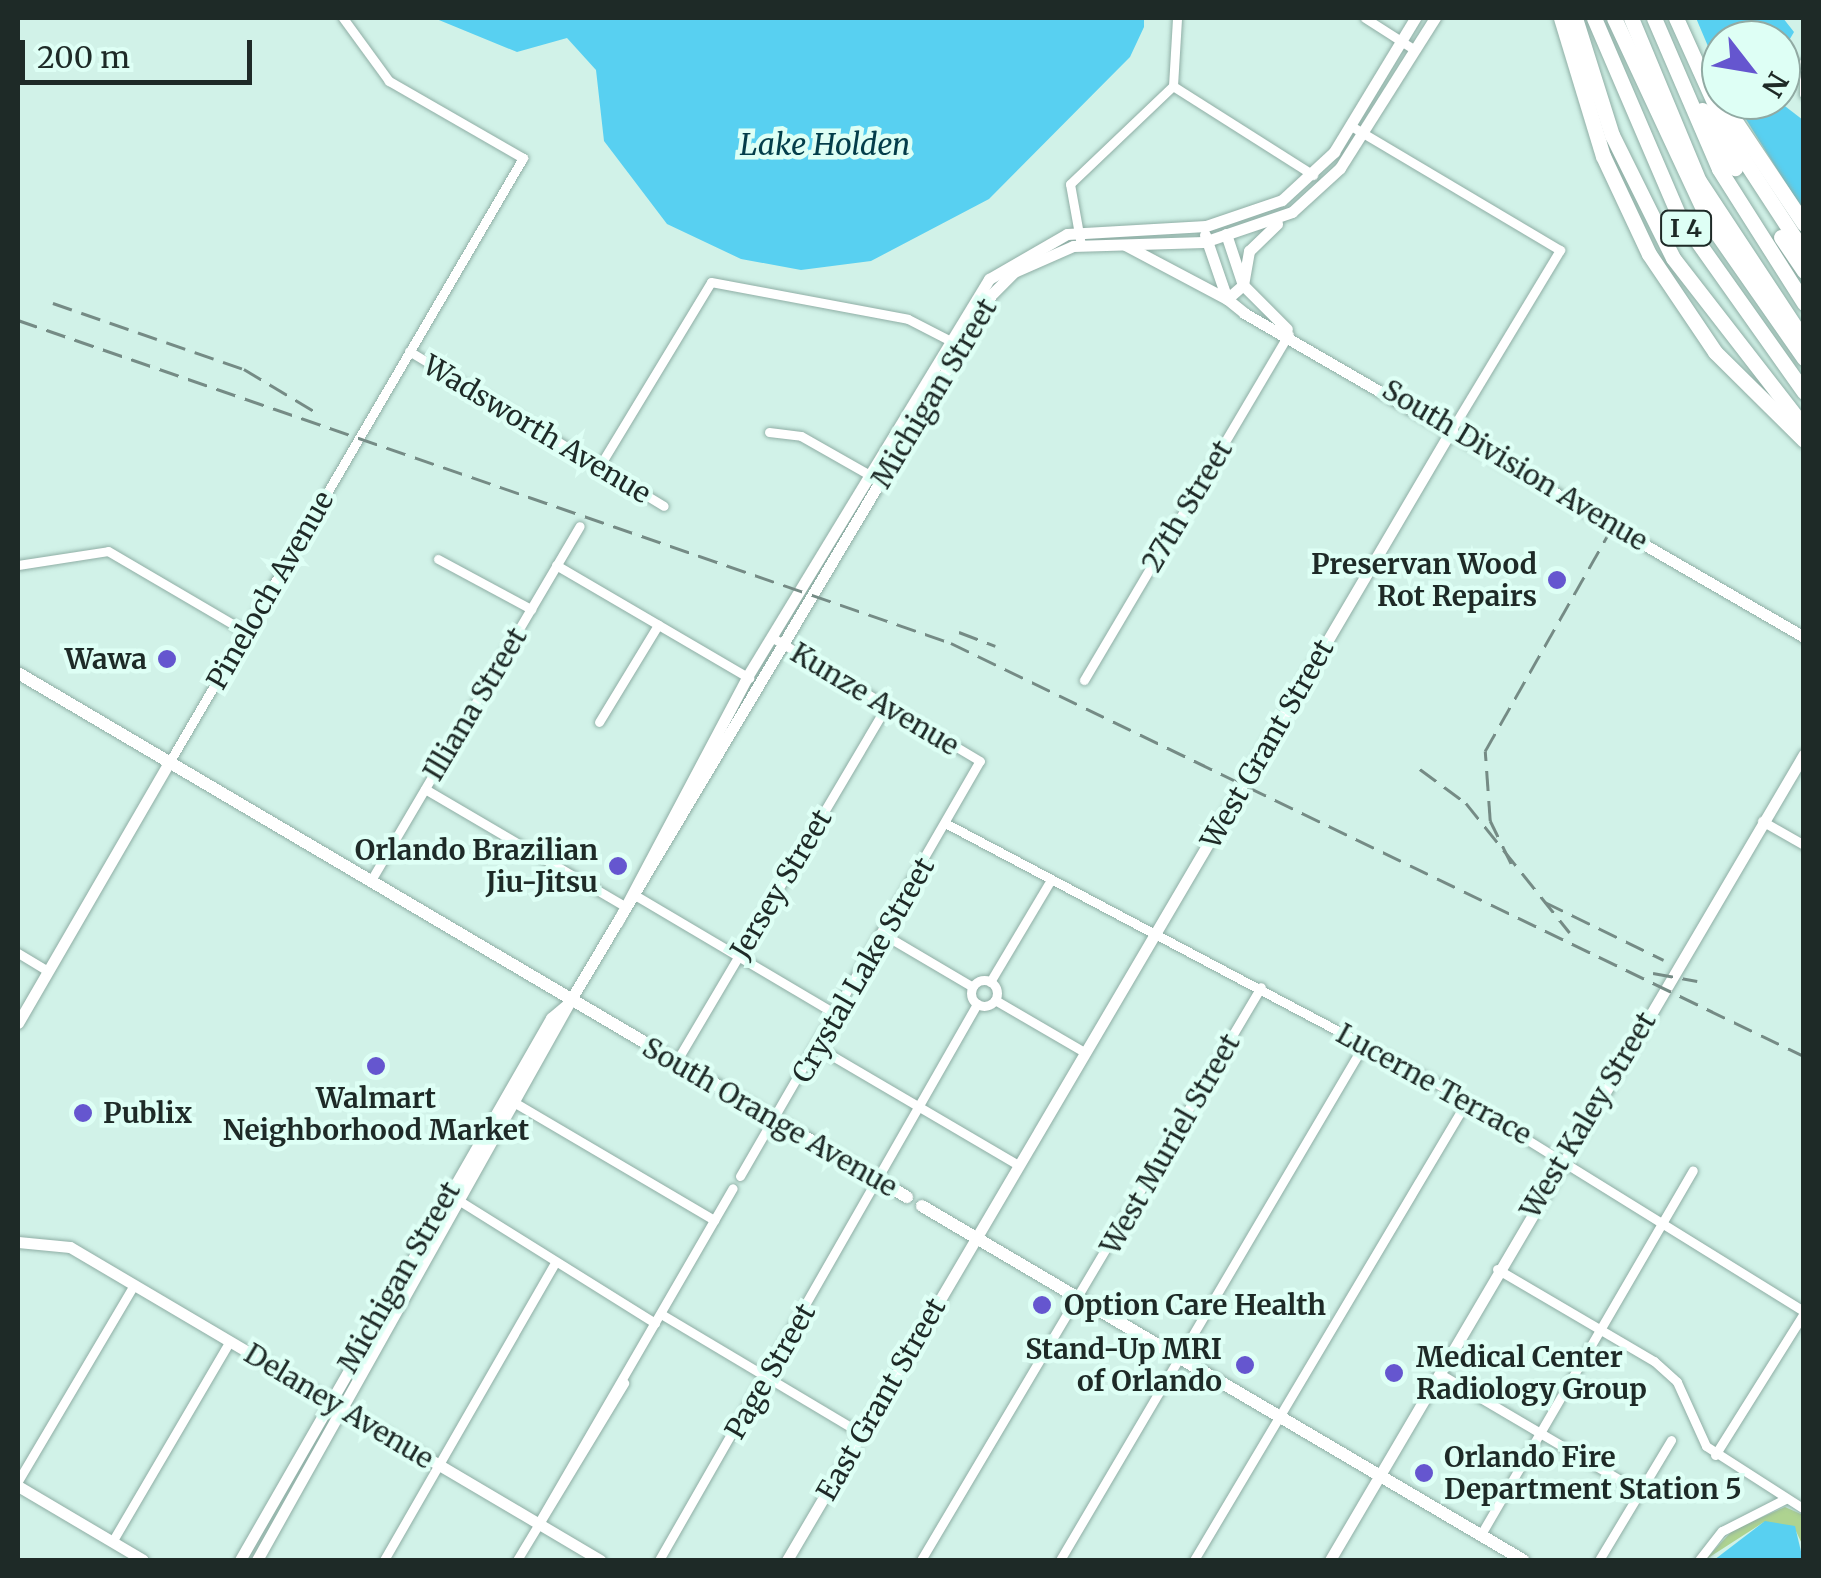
<!DOCTYPE html>
<style>
body{margin:0}
#map{position:relative;width:1821px;height:1578px;overflow:hidden;background:#d1f2e8;font-family:Merriweather,serif}
div>[style]{position:absolute}
.green>*{inset:0;background:#aed390}
.water>*{inset:0;background:#58d0f1}
.roads{filter:drop-shadow(0 0 2px #8faea5) drop-shadow(0 0 2px #8faea5)}
.street>*{height:9px;margin:-4.5px;padding:0 4.5px;transform-origin:4.5px;border-radius:4.5px;background:#fff}
.street>.ring{margin:-4.5px;padding:0;box-sizing:content-box;background:none;border:9px solid #fff;border-radius:50%}
.secondary>*{height:11px;margin:-5.5px;padding:0 5.5px;transform-origin:5.5px;border-radius:5.5px;background:#fff}
.primary>*{height:12px;margin:-6px;padding:0 6px;transform-origin:6px;border-radius:6px;background:#fff}
.highway>*{height:15px;margin:-7.5px;padding:0 7.5px;transform-origin:7.5px;border-radius:7.5px;background:#fff}
.rail>*{height:2.5px;margin-top:-1.25px;transform-origin:0;background:repeating-linear-gradient(90deg,#758b85 0 20px,transparent 0 30px)}
.dots>*{width:28px;height:28px;translate:-50% -50%;box-sizing:border-box;border:5px solid #defff5;border-radius:50%}
span{translate:-50% -50%;white-space:nowrap;text-align:center;line-height:1.15;-webkit-text-stroke:9px #defff5;paint-order:stroke}
.shield-label span{padding:2px 8px;background:#defff5;border:2px solid;border-radius:8px;-webkit-text-stroke-width:0}
.shield-label{font-size:25px;color:#1e2a27;font-weight:700}
.street-label{font-size:28px;color:#1e2a27}
.poi-label{font-size:28px;color:#1e2a27;font-weight:700}
.right{translate:-100% -50%;text-align:right}
.left{translate:0 -50%;text-align:left}
.water-label{font-size:30px;color:#033d4a;font-style:italic}
.frame{position:absolute;inset:0;border:20px solid #1e2a27;pointer-events:none}
.north{position:absolute;left:1701px;top:20px;width:100px;height:100px;box-sizing:border-box;background:#defff5;border:2px solid #91aaa3;border-radius:50%;rotate:121deg;font-size:28px;font-weight:700;line-height:40px;text-align:center;color:#1e2a27}
.north::after{content:'';display:block;margin:auto;width:35px;height:45px;background:#6556cf;clip-path:polygon(50% 0,100% 100%,50% 72%,0 100%)}
.scale{position:absolute;left:20px;top:40px;width:232px;height:45px;box-sizing:border-box;border:5px solid #1e2a27;border-top:0;padding-left:12px;font-size:30px;line-height:35px;white-space:nowrap;color:#1e2a27;-webkit-text-stroke:8px #defff5;paint-order:stroke}
</style>
<div id="map">
<div class="green">
<div style="clip-path:polygon(1785px 1507px,1803px 1515px,1803px 1546px,1794px 1527px,1764px 1522px,1705px 1560px,1733px 1530px)"></div>
</div>
<div class="water">
<div style="clip-path:polygon(434px 18px,1144px 18px,1144px 27px,1130px 57px,989px 199px,871px 261px,801px 270px,741px 259px,667px 224px,604px 141px,596px 70px,567px 38px,517px 52px)"></div>
<div style="clip-path:polygon(1696px 18px,1783px 18px,1794px 32px,1781px 54px,1781px 40px,1721px 40px,1721px 77px)"></div>
<div style="clip-path:polygon(1734px 100px,1777px 100px,1803px 120px,1803px 211px)"></div>
<div style="clip-path:polygon(1765px 1521px,1795px 1526px,1803px 1560px,1714px 1560px)"></div>
</div>
<div class="roads">
<div class="street">
<div style="left:1365px;top:18px;width:59px;rotate:32.6deg"></div>
<div style="left:1804px;top:62px;width:32px;rotate:90deg"></div>
<div style="left:1173px;top:86px;width:166px;rotate:32.4deg"></div>
<div style="left:1351px;top:126px;width:243px;rotate:30.7deg"></div>
<div style="left:1560px;top:250px;width:209px;rotate:121.1deg"></div>
<div style="left:1081px;top:245px;width:62px;rotate:-100.2deg"></div>
<div style="left:1070px;top:184px;width:142px;rotate:-43.6deg"></div>
<div style="left:1173px;top:86px;width:68px;rotate:-86.6deg"></div>
<div style="left:409px;top:351px;width:298px;rotate:31.3deg"></div>
<div style="left:769px;top:432px;width:32px;rotate:7deg"></div>
<div style="left:801px;top:436px;width:85px;rotate:29.6deg"></div>
<div style="left:599px;top:467px;width:216px;rotate:-58.8deg"></div>
<div style="left:711px;top:282px;width:200px;rotate:10.6deg"></div>
<div style="left:908px;top:319px;width:53px;rotate:27.1deg"></div>
<div style="left:438px;top:559px;width:106px;rotate:28.3deg"></div>
<div style="left:18px;top:565px;width:91px;rotate:-8.8deg"></div>
<div style="left:108px;top:551px;width:160px;rotate:30.4deg"></div>
<div style="left:556px;top:565px;width:224px;rotate:30.3deg"></div>
<div style="left:1084px;top:680px;width:402px;rotate:-59.4deg"></div>
<div style="left:599px;top:722px;width:114px;rotate:-58.7deg"></div>
<div style="left:170px;top:761px;width:699px;rotate:-59.66deg"></div>
<div style="left:523px;top:158px;width:155px;rotate:-150.1deg"></div>
<div style="left:389px;top:81px;width:78px;rotate:-126.1deg"></div>
<div style="left:425px;top:789px;width:227px;rotate:30.4deg"></div>
<div style="left:1762px;top:821px;width:48px;rotate:29.7deg"></div>
<div style="left:947px;top:824px;width:548px;rotate:27.88deg"></div>
<div style="left:1431px;top:1080px;width:439px;rotate:31.8deg"></div>
<div style="left:370px;top:882px;width:413px;rotate:-59.5deg"></div>
<div style="left:638px;top:897px;width:230px;rotate:30.6deg"></div>
<div style="left:883px;top:934px;width:104px;rotate:30.5deg"></div>
<div style="left:18px;top:953px;width:35px;rotate:31deg"></div>
<div class="ring" style="left:971px;top:980px;width:17px;height:17px"></div>
<div style="left:990px;top:982px;width:115px;rotate:-59.2deg"></div>
<div style="left:995px;top:1000px;width:105px;rotate:30.2deg"></div>
<div style="left:817px;top:1047px;width:233px;rotate:30.4deg"></div>
<div style="left:676px;top:1062px;width:415px;rotate:-59.4deg"></div>
<div style="left:517px;top:1104px;width:229px;rotate:30.5deg"></div>
<div style="left:740px;top:1176px;width:479px;rotate:-60deg"></div>
<div style="left:980px;top:761px;width:243px;rotate:-149.3deg"></div>
<div style="left:455px;top:1198px;width:236px;rotate:32deg"></div>
<div style="left:1497px;top:1269px;width:182px;rotate:30.4deg"></div>
<div style="left:1654px;top:1361px;width:31px;rotate:42deg"></div>
<div style="left:1677px;top:1382px;width:70px;rotate:65.6deg"></div>
<div style="left:1706px;top:1446px;width:117px;rotate:32.7deg"></div>
<div style="left:661px;top:1314px;width:233px;rotate:30.8deg"></div>
<div style="left:1440px;top:1374px;width:232px;rotate:30.5deg"></div>
<div style="left:1715px;top:1455px;width:168px;rotate:-57.9deg"></div>
<div style="left:18px;top:1481px;width:228px;rotate:-59.4deg"></div>
<div style="left:538px;top:1524px;width:388px;rotate:-59.9deg"></div>
<div style="left:1480px;top:1536px;width:423px;rotate:-59.8deg"></div>
<div style="left:112px;top:1542px;width:233px;rotate:-59.6deg"></div>
<div style="left:384px;top:1560px;width:343px;rotate:-60.1deg"></div>
<div style="left:517px;top:1560px;width:207px;rotate:-58.8deg"></div>
<div style="left:659px;top:1560px;width:641px;rotate:-60.23deg"></div>
<div style="left:921px;top:1560px;width:666px;rotate:-59.32deg"></div>
<div style="left:1060px;top:1560px;width:597px;rotate:-59.48deg"></div>
<div style="left:1194px;top:1560px;width:534px;rotate:-59.26deg"></div>
<div style="left:1599px;top:1560px;width:140px;rotate:-59deg"></div>
<div style="left:1699px;top:1560px;width:37px;rotate:-52deg"></div>
<div style="left:1722px;top:1531px;width:71px;rotate:-26.9deg"></div>
</div>
<div class="secondary">
<div style="left:1226px;top:234px;width:54px;rotate:71.6deg"></div>
<div style="left:1243px;top:285px;width:62px;rotate:45deg"></div>
<div style="left:1205px;top:235px;width:68px;rotate:71deg"></div>
<div style="left:1227px;top:299px;width:22px;rotate:39deg"></div>
<div style="left:1244px;top:313px;width:647px;rotate:30.05deg"></div>
<div style="left:1125px;top:245px;width:115px;rotate:27.9deg"></div>
<div style="left:1227px;top:299px;width:21px;rotate:-41deg"></div>
<div style="left:1243px;top:285px;width:35px;rotate:-80deg"></div>
<div style="left:1249px;top:251px;width:39px;rotate:-44deg"></div>
<div style="left:617px;top:923px;width:278px;rotate:-62.1deg"></div>
<div style="left:747px;top:677px;width:466px;rotate:-58.7deg"></div>
<div style="left:989px;top:279px;width:90px;rotate:-30deg"></div>
<div style="left:1067px;top:234px;width:139px;rotate:-3.3deg"></div>
<div style="left:1206px;top:226px;width:80px;rotate:-18.9deg"></div>
<div style="left:1282px;top:200px;width:71px;rotate:-42.7deg"></div>
<div style="left:1334px;top:152px;width:157px;rotate:-58.8deg"></div>
<div style="left:18px;top:1023px;width:303px;rotate:-59.9deg"></div>
<div style="left:18px;top:1242px;width:52px;rotate:5.5deg"></div>
<div style="left:70px;top:1247px;width:616px;rotate:30.56deg"></div>
<div style="left:18px;top:1486px;width:145px;rotate:30.6deg"></div>
<div style="left:240px;top:1560px;width:625px;rotate:-60.15deg"></div>
<div style="left:551px;top:1018px;width:25px;rotate:-40deg"></div>
<div style="left:257px;top:1560px;width:641px;rotate:-60.75deg"></div>
<div style="left:570px;top:1001px;width:823px;rotate:-59.17deg"></div>
<div style="left:992px;top:294px;width:31px;rotate:-45deg"></div>
<div style="left:1014px;top:272px;width:64px;rotate:-23.8deg"></div>
<div style="left:1073px;top:246px;width:131px;rotate:-1.7deg"></div>
<div style="left:1204px;top:242px;width:93px;rotate:-18.8deg"></div>
<div style="left:1292px;top:212px;width:65px;rotate:-42.5deg"></div>
<div style="left:1340px;top:168px;width:178px;rotate:-57.7deg"></div>
<div style="left:787px;top:1560px;width:1312px;rotate:-59.55deg"></div>
<div style="left:1330px;top:1560px;width:935px;rotate:-59.54deg"></div>
</div>
<div class="primary">
<div style="left:18px;top:673px;width:1032px;rotate:30.52deg"></div>
<div style="left:922px;top:1206px;width:698px;rotate:30.5deg"></div>
</div>
<div class="highway">
<div style="left:1561px;top:18px;width:144px;rotate:73.1deg"></div>
<div style="left:1603px;top:156px;width:108px;rotate:64.9deg"></div>
<div style="left:1649px;top:254px;width:118px;rotate:56deg"></div>
<div style="left:1715px;top:352px;width:125px;rotate:44.7deg"></div>
<div style="left:1575px;top:18px;width:123px;rotate:72.5deg"></div>
<div style="left:1612px;top:135px;width:137px;rotate:63.6deg"></div>
<div style="left:1673px;top:258px;width:214px;rotate:52.2deg"></div>
<div style="left:1594px;top:18px;width:213px;rotate:66.8deg"></div>
<div style="left:1678px;top:214px;width:218px;rotate:54.7deg"></div>
<div style="left:1614px;top:18px;width:225px;rotate:65deg"></div>
<div style="left:1709px;top:222px;width:166px;rotate:55.1deg"></div>
<div style="left:1631px;top:18px;width:177px;rotate:67.4deg"></div>
<div style="left:1699px;top:181px;width:191px;rotate:56.6deg"></div>
<div style="left:1654px;top:18px;width:164px;rotate:66.7deg"></div>
<div style="left:1719px;top:169px;width:159px;rotate:57.6deg"></div>
<div style="left:1676px;top:18px;width:134px;rotate:65.7deg"></div>
<div style="left:1731px;top:140px;width:134px;rotate:56.9deg"></div>
<div style="left:1721px;top:100px;width:149px;rotate:56.2deg"></div>
<div style="left:1702px;top:110px;width:67px;rotate:60.4deg"></div>
<div style="left:1781px;top:237px;width:41px;rotate:55.9deg"></div>
</div>
</div>
<div class="rail">
<div style="left:53px;top:303px;width:202px;rotate:19.1deg"></div>
<div style="left:244px;top:369px;width:87px;rotate:31deg"></div>
<div style="left:18px;top:320px;width:987px;rotate:19.1deg"></div>
<div style="left:951px;top:643px;width:948px;rotate:25.84deg"></div>
<div style="left:959px;top:632px;width:39px;rotate:21deg"></div>
<div style="left:1420px;top:769px;width:57px;rotate:36.5deg"></div>
<div style="left:1466px;top:803px;width:166px;rotate:51.3deg"></div>
<div style="left:1511px;top:864px;width:48px;rotate:-116deg"></div>
<div style="left:1490px;top:821px;width:70px;rotate:-94.1deg"></div>
<div style="left:1485px;top:751px;width:251px;rotate:-60.4deg"></div>
<div style="left:1545px;top:902px;width:132px;rotate:26deg"></div>
<div style="left:1653px;top:973px;width:45px;rotate:10.3deg"></div>
</div>
<div class="dots">
<div style="left:1557px;top:580px;background:#6556cf"></div>
<div style="left:167px;top:659px;background:#6556cf"></div>
<div style="left:618px;top:866px;background:#6556cf"></div>
<div style="left:376px;top:1066px;background:#6556cf"></div>
<div style="left:83px;top:1113px;background:#6556cf"></div>
<div style="left:1042px;top:1305px;background:#6556cf"></div>
<div style="left:1245px;top:1365px;background:#6556cf"></div>
<div style="left:1394px;top:1373px;background:#6556cf"></div>
<div style="left:1424px;top:1473px;background:#6556cf"></div>
</div>
<div class="shield-label">
<span style="left:1686px;top:228px">I 4</span>
</div>
<div class="street-label">
<span style="left:934px;top:393px;rotate:-59deg">Michigan Street</span>
<span style="left:537px;top:429px;rotate:31deg">Wadsworth Avenue</span>
<span style="left:1515px;top:465px;rotate:31deg">South Division Avenue</span>
<span style="left:1187px;top:506px;rotate:-59deg">27th Street</span>
<span style="left:270px;top:590px;rotate:-60deg">Pineloch Avenue</span>
<span style="left:875px;top:699px;rotate:31deg">Kunze Avenue</span>
<span style="left:475px;top:704px;rotate:-59deg">Illiana Street</span>
<span style="left:1267px;top:744px;rotate:-60deg">West Grant Street</span>
<span style="left:781px;top:884px;rotate:-59deg">Jersey Street</span>
<span style="left:863px;top:970px;rotate:-60deg">Crystal Lake Street</span>
<span style="left:1434px;top:1084px;rotate:29deg">Lucerne Terrace</span>
<span style="left:1588px;top:1115px;rotate:-59deg">West Kaley Street</span>
<span style="left:770px;top:1117px;rotate:30deg">South Orange Avenue</span>
<span style="left:1170px;top:1144px;rotate:-60deg">West Muriel Street</span>
<span style="left:399px;top:1277px;rotate:-60deg">Michigan Street</span>
<span style="left:770px;top:1371px;rotate:-60deg">Page Street</span>
<span style="left:881px;top:1399px;rotate:-60deg">East Grant Street</span>
<span style="left:339px;top:1406px;rotate:31deg">Delaney Avenue</span>
</div>
<div class="poi-label">
<span class="right" style="left:1537px;top:580px">Preservan Wood<br>Rot Repairs</span>
<span class="right" style="left:147px;top:659px">Wawa</span>
<span class="right" style="left:598px;top:866px">Orlando Brazilian<br>Jiu-Jitsu</span>
<span style="left:376px;top:1114px">Walmart<br>Neighborhood Market</span>
<span class="left" style="left:103px;top:1113px">Publix</span>
<span class="left" style="left:1064px;top:1305px">Option Care Health</span>
<span class="right" style="left:1222px;top:1365px">Stand-Up MRI<br>of Orlando</span>
<span class="left" style="left:1416px;top:1373px">Medical Center<br>Radiology Group</span>
<span class="left" style="left:1444px;top:1473px">Orlando Fire<br>Department Station 5</span>
</div>
<div class="water-label">
<span style="left:825px;top:144px">Lake Holden</span>
</div>
<div class="frame"></div>
<div class="north">N</div>
<div class="scale">200 m</div>
</div>
